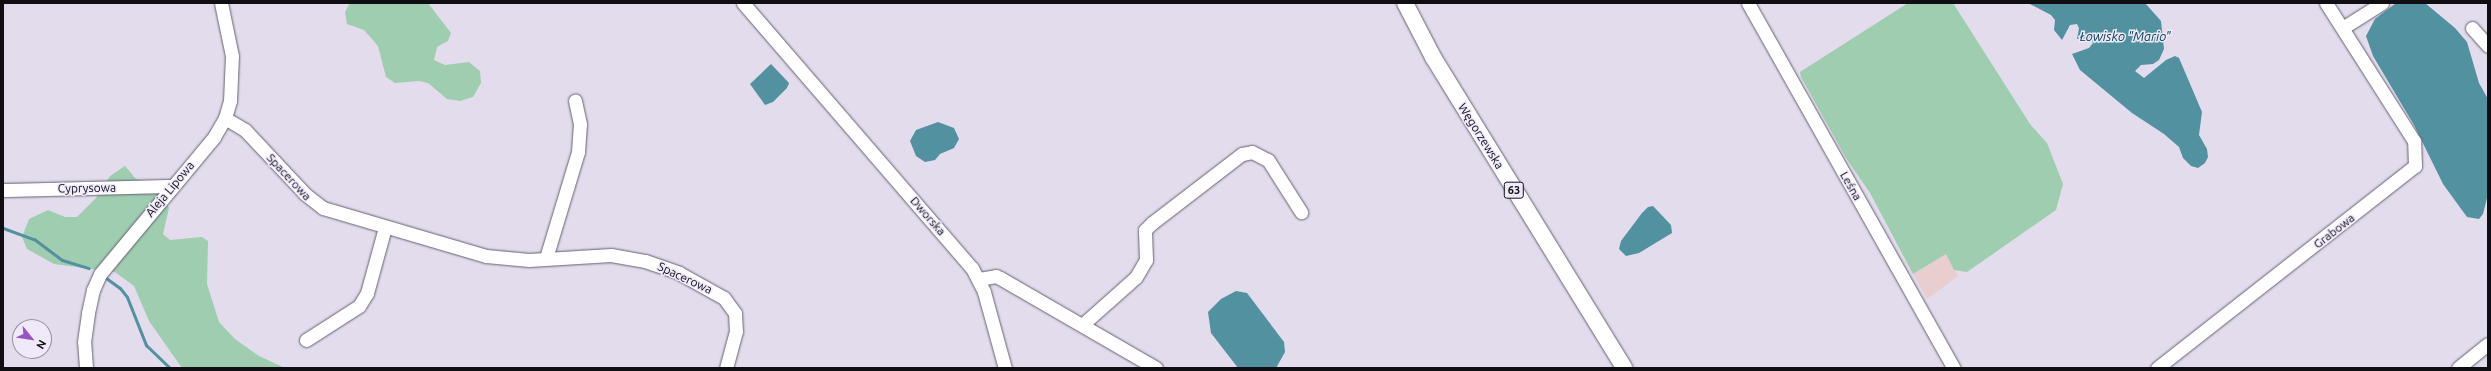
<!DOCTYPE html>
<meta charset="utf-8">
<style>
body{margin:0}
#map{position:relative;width:2491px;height:371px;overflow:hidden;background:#e2dced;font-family:Ubuntu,sans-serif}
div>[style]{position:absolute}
.industrial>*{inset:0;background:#e9cecf}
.green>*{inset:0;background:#9fcdb0}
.water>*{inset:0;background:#5191a0}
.stream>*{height:3px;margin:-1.5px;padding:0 1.5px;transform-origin:1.5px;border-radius:1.5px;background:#5191a0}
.roads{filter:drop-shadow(0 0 1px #66616f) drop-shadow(0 0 1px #66616f)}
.minor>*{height:13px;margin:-6.5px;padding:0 6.5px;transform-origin:6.5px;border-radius:6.5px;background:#fff}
.major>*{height:16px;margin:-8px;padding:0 8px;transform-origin:8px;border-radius:8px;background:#fff}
span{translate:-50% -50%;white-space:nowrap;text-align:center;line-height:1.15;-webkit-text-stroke:3px #efe9fa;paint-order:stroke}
.shield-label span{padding:1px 3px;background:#efe9fa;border:1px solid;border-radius:3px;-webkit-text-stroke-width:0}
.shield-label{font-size:11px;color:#100e13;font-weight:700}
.street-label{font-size:12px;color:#100e13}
.water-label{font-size:13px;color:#04424e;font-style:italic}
.frame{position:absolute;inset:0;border:4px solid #100e13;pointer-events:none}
.north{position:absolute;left:12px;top:319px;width:40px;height:40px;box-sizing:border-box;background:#efe9fa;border:1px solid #96919e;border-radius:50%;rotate:120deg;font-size:11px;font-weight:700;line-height:16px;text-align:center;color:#100e13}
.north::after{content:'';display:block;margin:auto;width:14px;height:18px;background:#9753c8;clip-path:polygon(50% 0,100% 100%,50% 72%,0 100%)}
</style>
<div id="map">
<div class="industrial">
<div style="clip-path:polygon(1946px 254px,1958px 276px,1927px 299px,1913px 274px)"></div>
</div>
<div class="green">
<div style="clip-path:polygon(350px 3px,428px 3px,451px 33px,448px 41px,437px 47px,434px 60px,445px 65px,469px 62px,480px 71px,481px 83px,473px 97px,460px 101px,447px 99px,428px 83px,419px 81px,395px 83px,386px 77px,378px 46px,364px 30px,347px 24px,345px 12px)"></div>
<div style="clip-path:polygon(1908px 3px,1953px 3px,2030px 124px,2047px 143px,2063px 184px,2056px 210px,1967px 272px,1954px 270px,1946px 254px,1913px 274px,1870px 193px,1846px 158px,1801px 77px,1800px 72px)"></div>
<div style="clip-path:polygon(125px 166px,136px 179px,151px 183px,169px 208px,163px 234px,170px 240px,202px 237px,208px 241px,207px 284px,219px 322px,235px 339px,259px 356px,285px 368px,182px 368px,149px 321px,134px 286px,115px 272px,54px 264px,27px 249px,22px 237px,29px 219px,48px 210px,65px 217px,77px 217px,96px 198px,110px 176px)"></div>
</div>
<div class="water">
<div style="clip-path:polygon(2028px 3px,2145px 3px,2161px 21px,2164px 49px,2159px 60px,2153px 64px,2141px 65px,2135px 71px,2144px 78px,2166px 60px,2175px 56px,2179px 58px,2202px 112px,2199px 135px,2207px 149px,2208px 157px,2205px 163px,2198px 168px,2191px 166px,2183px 158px,2179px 147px,2164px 134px,2132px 113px,2080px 70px,2072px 54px,2089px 48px,2093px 43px,2091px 39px,2077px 39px,2079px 28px,2077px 24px,2070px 25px,2062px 40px,2054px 30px,2055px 20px,2051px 15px)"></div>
<div style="clip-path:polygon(2396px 3px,2425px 3px,2455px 28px,2467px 42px,2479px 83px,2488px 99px,2488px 194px,2483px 214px,2479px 219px,2467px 217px,2443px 184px,2414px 125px,2373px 56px,2366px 36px,2375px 19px)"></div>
<div style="clip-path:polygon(771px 64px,789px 83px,787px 88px,773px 102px,765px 105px,750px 84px)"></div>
<div style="clip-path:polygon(938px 122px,954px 128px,959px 139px,954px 148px,940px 154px,935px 160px,925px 162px,916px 156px,910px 141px,916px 130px)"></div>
<div style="clip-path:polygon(1653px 206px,1671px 225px,1672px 233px,1639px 253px,1626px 256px,1619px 249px,1621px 241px,1642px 213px,1648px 207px)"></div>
<div style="clip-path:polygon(1236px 291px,1247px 293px,1284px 342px,1285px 352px,1276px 368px,1238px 368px,1211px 333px,1208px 312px,1221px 299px)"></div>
</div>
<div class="stream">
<div style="left:3px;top:228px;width:33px;rotate:20deg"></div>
<div style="left:34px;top:239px;width:35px;rotate:37deg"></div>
<div style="left:62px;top:260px;width:28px;rotate:17deg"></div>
<div style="left:106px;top:278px;width:17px;rotate:36deg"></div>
<div style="left:120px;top:288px;width:11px;rotate:52deg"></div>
<div style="left:127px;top:297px;width:52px;rotate:68.4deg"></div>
<div style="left:146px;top:345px;width:33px;rotate:44deg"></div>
</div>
<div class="roads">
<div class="minor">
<div style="left:743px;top:3px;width:350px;rotate:49.2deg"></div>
<div style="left:972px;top:268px;width:27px;rotate:63deg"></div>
<div style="left:984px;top:292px;width:79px;rotate:74.6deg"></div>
<div style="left:1748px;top:3px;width:419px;rotate:60.6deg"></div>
<div style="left:2344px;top:27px;width:45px;rotate:-32.3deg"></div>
<div style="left:2472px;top:28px;width:24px;rotate:48deg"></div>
<div style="left:225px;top:118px;width:23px;rotate:31deg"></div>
<div style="left:245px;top:130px;width:88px;rotate:46.8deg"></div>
<div style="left:305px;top:194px;width:23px;rotate:38deg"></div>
<div style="left:323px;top:208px;width:170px;rotate:16.4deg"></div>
<div style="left:486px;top:256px;width:43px;rotate:5.3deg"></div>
<div style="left:529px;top:260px;width:82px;rotate:-3.5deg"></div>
<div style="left:611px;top:255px;width:35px;rotate:10deg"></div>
<div style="left:645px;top:261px;width:36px;rotate:19deg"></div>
<div style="left:679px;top:273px;width:51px;rotate:29.1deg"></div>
<div style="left:724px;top:298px;width:19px;rotate:54deg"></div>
<div style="left:735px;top:313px;width:18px;rotate:87deg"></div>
<div style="left:736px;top:331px;width:38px;rotate:105deg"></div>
<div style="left:3px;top:190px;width:169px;rotate:-1.4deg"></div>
<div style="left:546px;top:258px;width:111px;rotate:-73.2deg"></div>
<div style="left:578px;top:152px;width:28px;rotate:-86deg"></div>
<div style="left:580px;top:124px;width:24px;rotate:-102deg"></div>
<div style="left:979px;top:279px;width:17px;rotate:-10deg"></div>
<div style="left:996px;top:276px;width:4px;rotate:27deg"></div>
<div style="left:1000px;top:278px;width:180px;rotate:30deg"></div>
<div style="left:1082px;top:325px;width:72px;rotate:-41.6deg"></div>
<div style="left:1136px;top:277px;width:20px;rotate:-60deg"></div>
<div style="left:1146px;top:260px;width:30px;rotate:-92deg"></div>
<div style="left:1145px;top:230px;width:10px;rotate:-45deg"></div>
<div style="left:1152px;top:223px;width:113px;rotate:-37.5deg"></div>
<div style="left:1242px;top:154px;width:10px;rotate:-11deg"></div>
<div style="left:1252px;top:152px;width:18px;rotate:27deg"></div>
<div style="left:1268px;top:160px;width:62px;rotate:57.6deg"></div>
<div style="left:306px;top:340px;width:63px;rotate:-32.7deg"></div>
<div style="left:359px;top:306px;width:15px;rotate:-58deg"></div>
<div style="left:367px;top:293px;width:68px;rotate:-74.7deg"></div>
<div style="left:86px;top:368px;width:26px;rotate:-94deg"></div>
<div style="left:84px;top:342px;width:29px;rotate:-82deg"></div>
<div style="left:88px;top:313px;width:24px;rotate:-78deg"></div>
<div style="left:93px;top:290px;width:17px;rotate:-66deg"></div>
<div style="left:100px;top:274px;width:178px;rotate:-50.2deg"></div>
<div style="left:214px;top:137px;width:22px;rotate:-60deg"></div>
<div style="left:225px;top:118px;width:18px;rotate:-74deg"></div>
<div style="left:230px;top:101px;width:45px;rotate:-87.5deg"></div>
<div style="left:232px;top:56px;width:54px;rotate:-101.7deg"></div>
<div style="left:2157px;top:368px;width:328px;rotate:-38.1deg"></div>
<div style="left:2415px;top:166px;width:25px;rotate:-92deg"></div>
<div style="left:2414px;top:141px;width:164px;rotate:-122.5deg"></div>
<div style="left:2458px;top:368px;width:38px;rotate:-39deg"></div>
</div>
<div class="major">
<div style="left:1405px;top:3px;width:61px;rotate:62.6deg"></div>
<div style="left:1433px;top:57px;width:365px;rotate:58.4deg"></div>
</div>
</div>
<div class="shield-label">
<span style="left:1514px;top:190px">63</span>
</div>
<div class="street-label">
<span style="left:1481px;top:136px;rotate:58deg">Węgorzewska</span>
<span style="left:289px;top:177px;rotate:47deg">Spacerowa</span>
<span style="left:1851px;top:186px;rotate:60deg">Leśna</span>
<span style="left:87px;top:188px;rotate:-1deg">Cyprysowa</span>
<span style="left:170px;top:189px;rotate:-50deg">Aleja Lipowa</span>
<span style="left:928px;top:216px;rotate:49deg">Dworska</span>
<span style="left:2334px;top:231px;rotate:-38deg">Grabowa</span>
<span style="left:685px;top:278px;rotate:25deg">Spacerowa</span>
</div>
<div class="water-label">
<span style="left:2125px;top:36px">Łowisko "Mario"</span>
</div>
<div class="frame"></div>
<div class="north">N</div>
</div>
